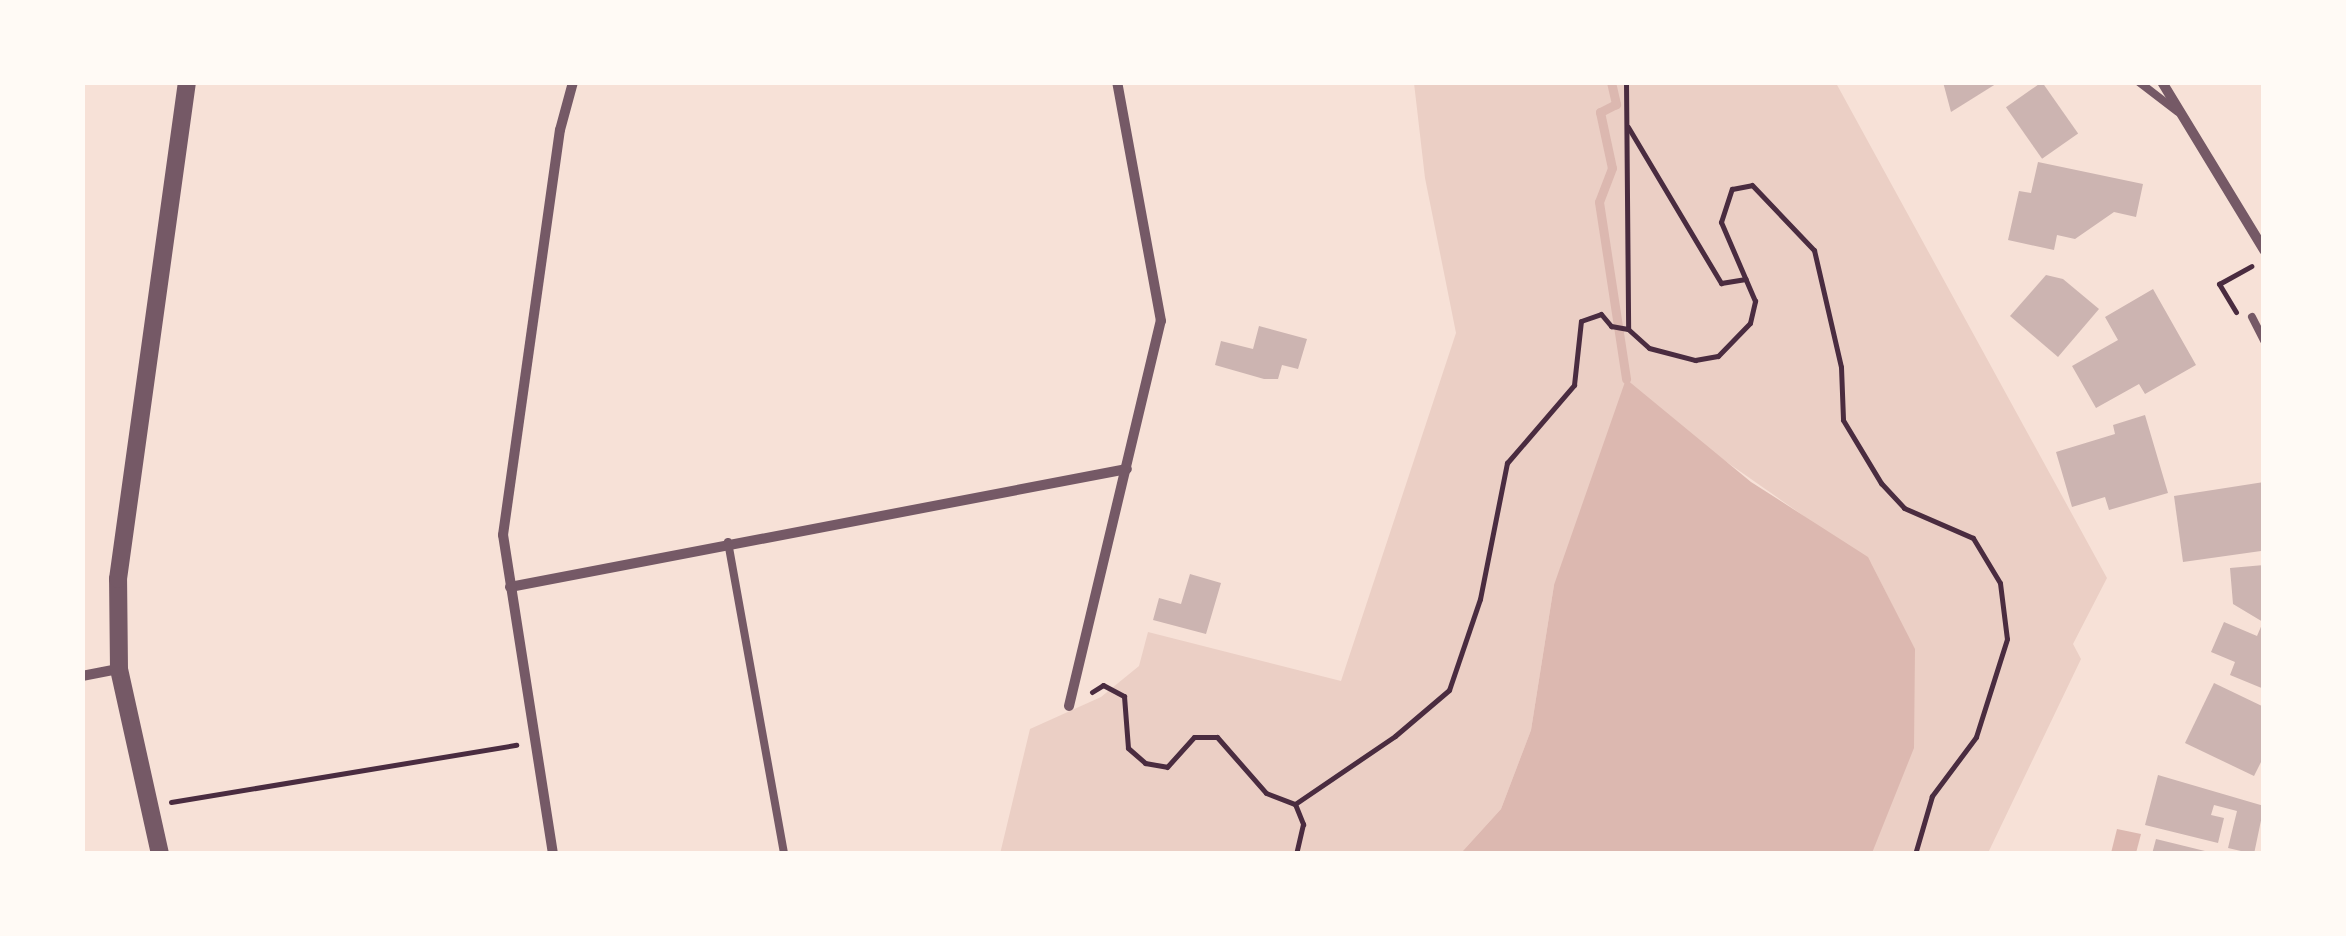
<!DOCTYPE html>
<style>
body{margin:0}
#map{position:relative;width:2346px;height:936px;overflow:hidden;background:#f7e1d7;font-family:Manrope,sans-serif}
div>[style]{position:absolute}
.green>*{inset:0;background:#ebcfc5}
.water>*{inset:0;background:#dcb8b0}
.stream>*{height:9px;margin:-4.5px;padding:0 4.5px;transform-origin:4.5px;border-radius:4.5px;background:#dcb8b0}
.building>*{inset:0;background:#ccb4b1;transform-origin:0 0}
.path>*{height:5px;margin:-2.5px;padding:0 2.5px;transform-origin:2.5px;border-radius:2.5px;background:#4a2c40}
.service>*{height:8px;margin:-4px;padding:0 4px;transform-origin:4px;border-radius:4px;background:#755966}
.minor>*{height:10px;margin:-5px;padding:0 5px;transform-origin:5px;border-radius:5px;background:#755966}
.tertiary>*{height:18px;margin:-9px;padding:0 9px;transform-origin:9px;border-radius:9px;background:#755966}
span{translate:-50% -50%;white-space:nowrap;text-align:center;line-height:1.15;-webkit-text-stroke:8px #fffaf5;paint-order:stroke}
.frame{position:absolute;inset:0;border:85px solid #fffaf5;pointer-events:none}
</style>
<div id="map">
<div class="green">
<div style="clip-path:polygon(1414px 83px,1836px 83px,2107px 578px,2073px 644px,2081px 659px,1988px 853px,1852px 853px,1914px 689px,1914px 649px,1871px 563px,1698px 442px,1554px 585px,1531px 730px,1501px 809px,1461px 853px,1000px 854px,1030px 729px,1101px 697px,1139px 666px,1148px 632px,1341px 681px,1456px 333px,1425px 178px)"></div>
</div>
<div class="water">
<div style="clip-path:polygon(1626px 379px,1751px 482px,1868px 557px,1915px 649px,1914px 748px,1872px 853px,1461px 853px,1501px 809px,1531px 730px,1554px 585px)"></div>
<div style="clip-path:polygon(2117px 829px,2141px 834px,2136px 853px,2111px 853px)"></div>
</div>
<div class="stream">
<div style="left:1611px;top:82px;width:23px;rotate:77deg"></div>
<div style="left:1616px;top:104px;width:18px;rotate:153deg"></div>
<div style="left:1600px;top:112px;width:57px;rotate:77.9deg"></div>
<div style="left:1612px;top:168px;width:36px;rotate:111deg"></div>
<div style="left:1599px;top:202px;width:179px;rotate:81.3deg"></div>
</div>
<div class="building">
<div style="clip-path:polygon(1943px 82px,1999px 82px,1951px 112px)"></div>
<div style="left:2042px;top:82px;width:63px;height:44px;rotate:55deg"></div>
<div style="clip-path:polygon(2038px 162px,2143px 184px,2136px 217px,2114px 212px,2075px 239px,2057px 235px,2054px 250px,2008px 240px,2019px 191px,2031px 193px)"></div>
<div style="clip-path:polygon(2046px 275px,2063px 279px,2099px 309px,2058px 357px,2010px 316px)"></div>
<div style="clip-path:polygon(2153px 289px,2196px 365px,2145px 394px,2139px 384px,2096px 408px,2072px 366px,2118px 340px,2105px 317px)"></div>
<div style="clip-path:polygon(1259px 326px,1307px 339px,1298px 369px,1282px 365px,1278px 379px,1264px 379px,1215px 365px,1221px 341px,1253px 349px)"></div>
<div style="clip-path:polygon(2145px 415px,2168px 493px,2109px 510px,2105px 497px,2072px 507px,2056px 452px,2115px 434px,2113px 425px)"></div>
<div style="clip-path:polygon(2264px 482px,2261px 551px,2183px 562px,2174px 496px)"></div>
<div style="clip-path:polygon(2264px 565px,2264px 689px,2230px 675px,2235px 662px,2211px 652px,2224px 622px,2257px 636px,2263px 622px,2233px 604px,2230px 568px)"></div>
<div style="clip-path:polygon(1190px 574px,1221px 583px,1206px 634px,1153px 620px,1159px 598px,1181px 604px)"></div>
<div style="clip-path:polygon(2214px 683px,2264px 707px,2264px 756px,2254px 776px,2185px 743px)"></div>
<div style="clip-path:polygon(2158px 775px,2264px 806px,2254px 854px,2228px 848px,2237px 811px,2214px 805px,2211px 815px,2224px 818px,2218px 843px,2145px 825px)"></div>
<div style="clip-path:polygon(2156px 839px,2209px 852px,2209px 854px,2152px 854px)"></div>
</div>
<div class="path">
<div style="left:1626px;top:82px;width:247px;rotate:89.5deg"></div>
<div style="left:1628px;top:329px;width:28px;rotate:42deg"></div>
<div style="left:1649px;top:348px;width:48px;rotate:14.6deg"></div>
<div style="left:1695px;top:360px;width:23px;rotate:-10deg"></div>
<div style="left:1718px;top:356px;width:46px;rotate:-45.9deg"></div>
<div style="left:1750px;top:323px;width:23px;rotate:-77deg"></div>
<div style="left:1755px;top:301px;width:86px;rotate:-113.3deg"></div>
<div style="left:1721px;top:222px;width:35px;rotate:-72deg"></div>
<div style="left:1732px;top:189px;width:20px;rotate:-11deg"></div>
<div style="left:1752px;top:185px;width:90px;rotate:46.4deg"></div>
<div style="left:1814px;top:250px;width:120px;rotate:77deg"></div>
<div style="left:1841px;top:367px;width:53px;rotate:87.8deg"></div>
<div style="left:1843px;top:420px;width:74px;rotate:58.9deg"></div>
<div style="left:1881px;top:483px;width:34px;rotate:47deg"></div>
<div style="left:1904px;top:508px;width:75px;rotate:23.5deg"></div>
<div style="left:1973px;top:538px;width:52px;rotate:59deg"></div>
<div style="left:2000px;top:583px;width:56px;rotate:82.9deg"></div>
<div style="left:2007px;top:639px;width:103px;rotate:107.6deg"></div>
<div style="left:1976px;top:737px;width:74px;rotate:126.7deg"></div>
<div style="left:1932px;top:796px;width:60px;rotate:106.3deg"></div>
<div style="left:1628px;top:127px;width:182px;rotate:59.2deg"></div>
<div style="left:1721px;top:283px;width:25px;rotate:-9deg"></div>
<div style="left:2236px;top:312px;width:33px;rotate:-121deg"></div>
<div style="left:2219px;top:284px;width:37px;rotate:-29deg"></div>
<div style="left:1092px;top:692px;width:13px;rotate:-32deg"></div>
<div style="left:1103px;top:685px;width:24px;rotate:28deg"></div>
<div style="left:1124px;top:696px;width:52px;rotate:85.6deg"></div>
<div style="left:1128px;top:748px;width:23px;rotate:41deg"></div>
<div style="left:1145px;top:763px;width:22px;rotate:10deg"></div>
<div style="left:1167px;top:767px;width:40px;rotate:-48deg"></div>
<div style="left:1194px;top:737px;width:23px"></div>
<div style="left:1217px;top:737px;width:74px;rotate:48.8deg"></div>
<div style="left:1266px;top:793px;width:31px;rotate:21deg"></div>
<div style="left:1295px;top:804px;width:121px;rotate:-34.2deg"></div>
<div style="left:1395px;top:736px;width:71px;rotate:-40.4deg"></div>
<div style="left:1449px;top:690px;width:96px;rotate:-71.2deg"></div>
<div style="left:1480px;top:599px;width:139px;rotate:-78.8deg"></div>
<div style="left:1507px;top:463px;width:103px;rotate:-49.3deg"></div>
<div style="left:1574px;top:385px;width:64px;rotate:-83.8deg"></div>
<div style="left:1581px;top:321px;width:21px;rotate:-19deg"></div>
<div style="left:1601px;top:314px;width:16px;rotate:50deg"></div>
<div style="left:1611px;top:326px;width:17px;rotate:10deg"></div>
<div style="left:171px;top:802px;width:350px;rotate:-9.4deg"></div>
<div style="left:1295px;top:804px;width:22px;rotate:68deg"></div>
<div style="left:1303px;top:824px;width:31px;rotate:103deg"></div>
</div>
<div class="service">
<div style="left:2139px;top:82px;width:49px;rotate:37.6deg"></div>
<div style="left:2252px;top:317px;width:27px;rotate:63deg"></div>
<div style="left:728px;top:542px;width:317px;rotate:79.8deg"></div>
</div>
<div class="minor">
<div style="left:2162px;top:82px;width:197px;rotate:58.7deg"></div>
<div style="left:510px;top:587px;width:628px;rotate:-10.83deg"></div>
<div style="left:82px;top:676px;width:38px;rotate:-11deg"></div>
<div style="left:1069px;top:706px;width:396px;rotate:-76.6deg"></div>
<div style="left:1161px;top:321px;width:243px;rotate:-100.4deg"></div>
<div style="left:553px;top:854px;width:323px;rotate:-98.9deg"></div>
<div style="left:503px;top:535px;width:409px;rotate:-82deg"></div>
<div style="left:560px;top:130px;width:50px;rotate:-74.8deg"></div>
</div>
<div class="tertiary">
<div style="left:160px;top:854px;width:189px;rotate:-102.5deg"></div>
<div style="left:119px;top:669px;width:90px;rotate:-90.6deg"></div>
<div style="left:118px;top:579px;width:502px;rotate:-82.1deg"></div>
</div>
<div class="frame"></div>
</div>
